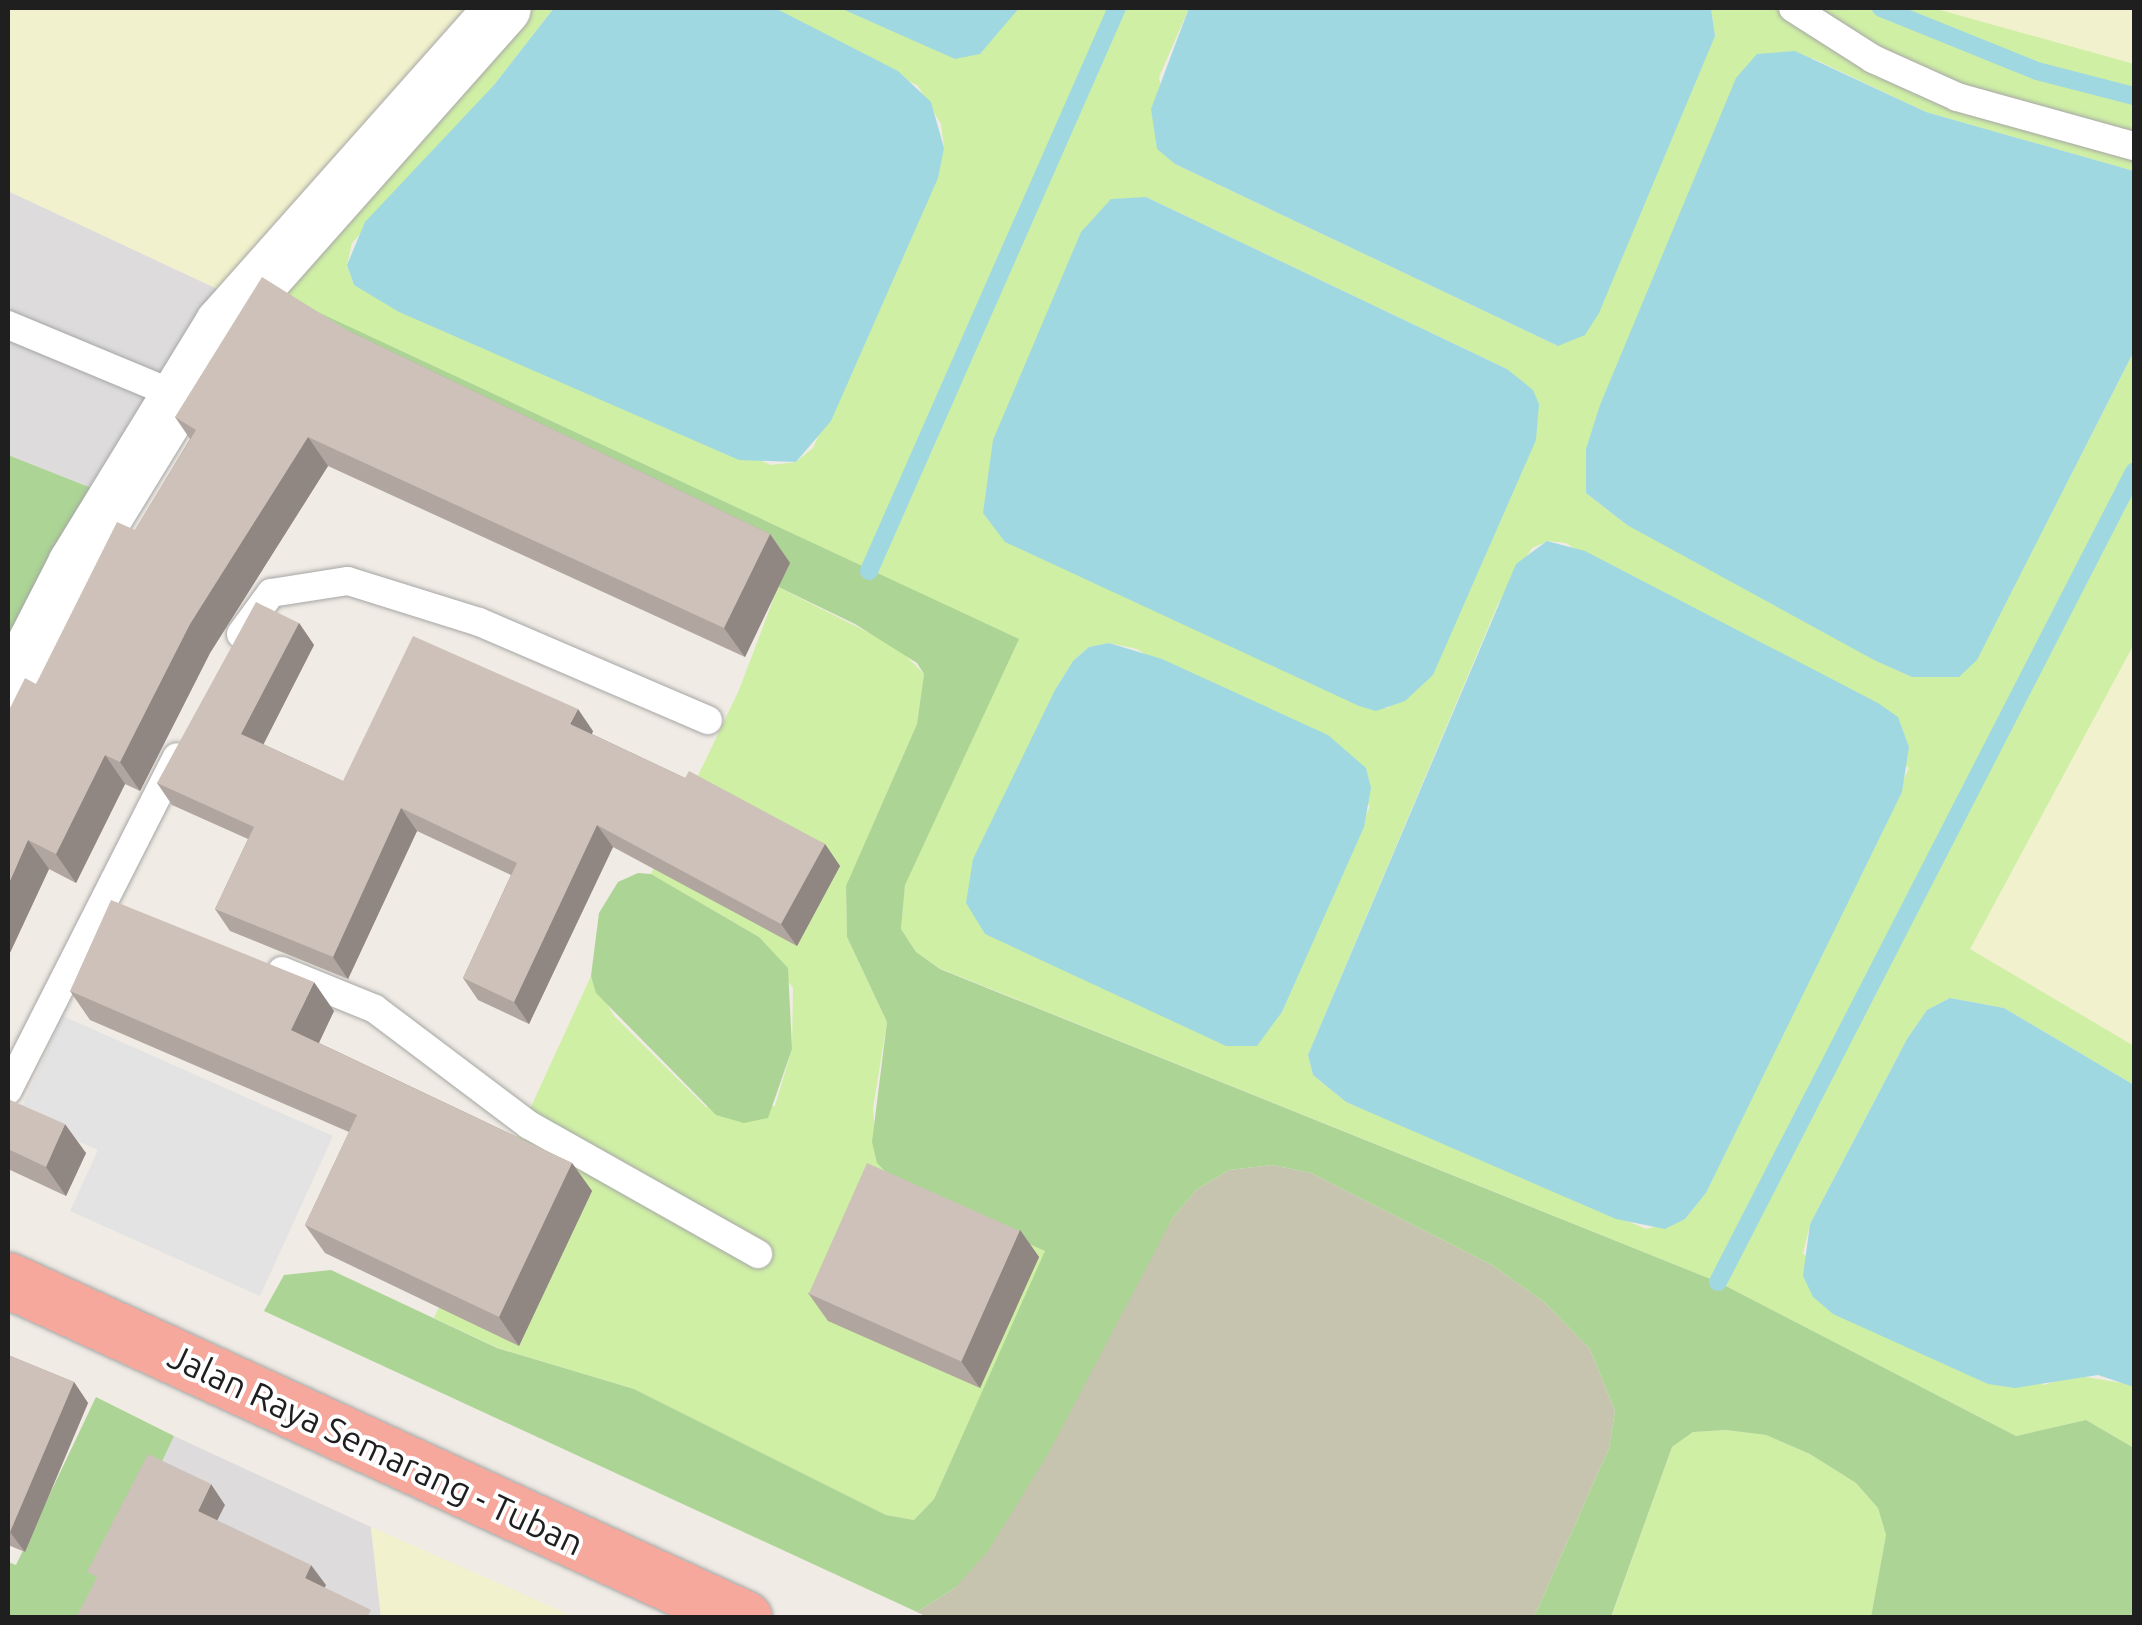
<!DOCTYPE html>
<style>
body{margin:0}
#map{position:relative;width:2142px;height:1625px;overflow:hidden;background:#f0ebe4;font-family:Ubuntu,sans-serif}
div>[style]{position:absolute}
.residential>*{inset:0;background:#dddbdc}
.construction>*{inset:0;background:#c6c4ae}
.farmland>*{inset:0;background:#f1f1cd}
.grass>*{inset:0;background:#cfefa5}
.forest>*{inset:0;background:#acd495}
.parking>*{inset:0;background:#e3e3e3}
.water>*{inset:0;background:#a0d8e2}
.stream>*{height:18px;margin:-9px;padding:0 9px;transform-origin:9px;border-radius:9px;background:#a0d8e2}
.roads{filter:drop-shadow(0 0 2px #a6a6a6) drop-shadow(0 0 2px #a6a6a6)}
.service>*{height:28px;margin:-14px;padding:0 14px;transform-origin:14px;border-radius:14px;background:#fff}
.minor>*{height:55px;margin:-27.5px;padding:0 27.5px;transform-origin:27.5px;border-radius:27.5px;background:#fff}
.trunk>*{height:55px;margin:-27.5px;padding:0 27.5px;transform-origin:27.5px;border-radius:27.5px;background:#f7a89d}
.wall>*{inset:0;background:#b0a69f}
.shaded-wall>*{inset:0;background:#908782}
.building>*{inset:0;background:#cdc1b9;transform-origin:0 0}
span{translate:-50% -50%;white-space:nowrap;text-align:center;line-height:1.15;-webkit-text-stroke:8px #fff;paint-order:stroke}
.street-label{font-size:35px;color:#1f1f1f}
.frame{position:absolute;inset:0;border:10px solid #1f1f1f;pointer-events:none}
</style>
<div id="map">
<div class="residential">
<div style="clip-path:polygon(8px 191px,224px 292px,99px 491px,8px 455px)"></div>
<div style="clip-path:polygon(174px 1436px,371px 1527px,381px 1617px,89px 1618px)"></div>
</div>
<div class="construction">
<div style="clip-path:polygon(1272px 1165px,1311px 1173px,1492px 1265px,1544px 1302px,1590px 1349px,1615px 1411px,1609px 1448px,1534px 1617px,929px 1618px,917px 1612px,955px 1588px,1172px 1219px,1196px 1190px,1229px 1170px)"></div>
</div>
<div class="farmland">
<div style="clip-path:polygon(8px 8px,465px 8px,224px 292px,8px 191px)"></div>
<div style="clip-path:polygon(1933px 8px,2134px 8px,2134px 64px,2025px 36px)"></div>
<div style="clip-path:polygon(2134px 644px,2134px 1046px,1970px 949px)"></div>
<div style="clip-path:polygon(371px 1527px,575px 1617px,381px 1617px)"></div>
</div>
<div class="grass">
<div style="clip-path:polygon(evenodd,528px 8px,554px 8px,494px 85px,352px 243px,347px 265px,354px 285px,771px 465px,796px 462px,813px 448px,944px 148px,941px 124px,918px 86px,775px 8px,1189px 8px,1159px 77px,1175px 164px,1558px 346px,1715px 36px,1711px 8px,1933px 8px,2134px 64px,2134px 171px,1926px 112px,1812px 58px,1586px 493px,1627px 525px,1977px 659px,2134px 351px,2134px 644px,1970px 949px,2134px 1046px,2134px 1085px,2004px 1008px,1950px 998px,1927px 1010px,1907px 1039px,1810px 1224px,1803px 1254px,2044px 1385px,2074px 1375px,2128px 1384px,2134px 1387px,2134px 1448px,2086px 1420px,2016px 1436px,1718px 1282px,939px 968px,916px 952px,901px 929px,905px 884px,1018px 639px,275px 292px,528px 8px,1146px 197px,1507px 369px,1389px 708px,1359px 706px,1146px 197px,528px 8px,1548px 541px,1566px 543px,1909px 768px,1706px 1193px,1685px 1219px,1646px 1229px,1346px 1102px,1313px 1075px,1308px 1055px,1498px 604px,1532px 548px,1548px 541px,528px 8px,1109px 643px,1137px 649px,1370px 806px,1282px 1012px,1055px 690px,1073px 661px,1089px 647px,1109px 643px)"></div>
<div style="clip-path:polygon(778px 587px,897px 647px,924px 674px,917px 724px,846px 887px,847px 937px,887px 1022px,873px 1108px,877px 1162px,898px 1185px,1046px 1250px,934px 1499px,914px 1520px,886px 1515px,634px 1389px,498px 1348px,434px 1318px,591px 976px,614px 1016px,706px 1107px,775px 1106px,792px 1049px,793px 988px,759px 937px,651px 874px,739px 690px)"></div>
<div style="clip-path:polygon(1726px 1430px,1766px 1435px,1810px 1454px,1856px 1483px,1878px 1508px,1886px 1535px,1871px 1617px,1611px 1618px,1672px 1447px,1693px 1432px)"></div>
</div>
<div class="forest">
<div style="clip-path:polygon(275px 292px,1019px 639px,905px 885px,901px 929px,916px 952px,940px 969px,1718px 1282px,2016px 1436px,2086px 1420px,2134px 1448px,2134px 1617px,1871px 1617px,1886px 1535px,1878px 1508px,1856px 1483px,1810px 1454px,1766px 1435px,1726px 1430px,1693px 1432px,1672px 1447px,1611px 1617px,1534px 1617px,1609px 1448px,1615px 1411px,1590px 1349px,1544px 1302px,1492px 1265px,1311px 1173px,1272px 1165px,1229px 1170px,1196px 1190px,1172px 1219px,1048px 1454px,988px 1551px,955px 1588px,917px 1612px,264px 1311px,284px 1275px,331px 1270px,497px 1348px,634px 1389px,886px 1515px,914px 1520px,934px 1499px,1045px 1251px,898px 1185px,877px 1163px,872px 1142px,887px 1022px,847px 937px,846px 886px,917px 724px,924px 674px,917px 663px,855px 624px,250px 332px)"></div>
<div style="clip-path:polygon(8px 455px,99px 491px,8px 656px)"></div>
<div style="clip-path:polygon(638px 873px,651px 874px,759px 937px,788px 968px,792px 1049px,768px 1118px,744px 1123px,716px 1115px,596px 993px,591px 976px,599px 913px,618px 882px)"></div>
<div style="clip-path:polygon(96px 1397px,174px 1436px,89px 1617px,8px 1618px,8px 1562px,16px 1565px)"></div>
</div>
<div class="parking">
<div style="clip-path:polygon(63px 1016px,333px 1136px,260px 1296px,70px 1211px,98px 1150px,18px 1115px)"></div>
</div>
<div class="water">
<div style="clip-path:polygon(554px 8px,775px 8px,898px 71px,931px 102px,944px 148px,938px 178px,831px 421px,796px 462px,739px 460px,399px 312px,354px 285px,347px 265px,365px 222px,494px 85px)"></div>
<div style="clip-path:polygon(840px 8px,1019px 8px,980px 54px,955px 59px)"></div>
<div style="clip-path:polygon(1189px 8px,1711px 8px,1715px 36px,1599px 313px,1585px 335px,1558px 346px,1175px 164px,1157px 149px,1151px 109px)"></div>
<div style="clip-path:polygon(1795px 51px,1926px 112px,2134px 171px,2134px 351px,1977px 660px,1959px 677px,1912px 677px,1874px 660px,1627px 525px,1586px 493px,1586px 449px,1600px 405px,1736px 78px,1757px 54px)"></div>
<div style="clip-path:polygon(1146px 197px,1507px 369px,1533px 390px,1539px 404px,1536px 440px,1433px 675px,1405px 701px,1376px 711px,1359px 706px,1005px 542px,983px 513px,993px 440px,1081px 232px,1111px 199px)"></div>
<div style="clip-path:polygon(1547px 541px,1585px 551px,1878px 703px,1898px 717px,1909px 747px,1902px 792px,1706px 1193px,1685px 1219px,1665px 1229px,1616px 1219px,1346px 1102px,1313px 1075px,1308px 1055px,1516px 564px)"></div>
<div style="clip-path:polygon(1109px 643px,1162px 659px,1328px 735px,1366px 768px,1371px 788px,1364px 827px,1282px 1012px,1257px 1046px,1226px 1046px,985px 934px,966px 903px,973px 859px,1055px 690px,1073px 661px,1089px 647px)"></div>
<div style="clip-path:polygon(1950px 998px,2004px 1008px,2134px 1085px,2134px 1387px,2098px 1375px,2015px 1388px,1988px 1384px,1833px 1314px,1813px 1297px,1803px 1276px,1810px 1224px,1907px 1039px,1927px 1010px)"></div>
</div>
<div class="stream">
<div style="left:1881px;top:8px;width:168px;rotate:22deg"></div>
<div style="left:2037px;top:71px;width:100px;rotate:14.5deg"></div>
<div style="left:869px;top:571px;width:615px;rotate:-66.23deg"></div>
<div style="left:1718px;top:1282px;width:911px;rotate:-62.82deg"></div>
</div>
<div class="roads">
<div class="service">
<div style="left:1793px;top:8px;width:95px;rotate:32.5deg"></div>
<div style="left:1873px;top:59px;width:92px;rotate:24.3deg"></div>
<div style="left:1957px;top:97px;width:184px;rotate:15.5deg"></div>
<div style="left:8px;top:325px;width:182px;rotate:22.6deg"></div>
<div style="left:241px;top:634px;width:51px;rotate:-53.8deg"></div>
<div style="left:271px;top:593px;width:78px;rotate:-8.9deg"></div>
<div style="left:348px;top:581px;width:137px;rotate:17.4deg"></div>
<div style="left:479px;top:622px;width:249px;rotate:23.2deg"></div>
<div style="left:282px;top:971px;width:100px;rotate:22.2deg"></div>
<div style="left:375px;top:1009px;width:193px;rotate:37deg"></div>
<div style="left:529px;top:1125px;width:263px;rotate:29.4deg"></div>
<div style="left:8px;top:1090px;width:373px;rotate:-63.1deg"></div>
</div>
<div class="minor">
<div style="left:8px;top:695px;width:147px;rotate:-62.9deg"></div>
<div style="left:75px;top:564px;width:281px;rotate:-58.5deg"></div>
<div style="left:222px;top:324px;width:423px;rotate:-48.4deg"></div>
</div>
<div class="trunk">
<div style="left:8px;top:1280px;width:810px;rotate:24.67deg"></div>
</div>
</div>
<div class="wall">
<div style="clip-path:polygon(347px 330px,770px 534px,790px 563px,745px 657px,328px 466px,210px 653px,140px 791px,125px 784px,76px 883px,49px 869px,8px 957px,36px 684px,135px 530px,190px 439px,175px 417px)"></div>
<div style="clip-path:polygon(299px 623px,314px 645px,263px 744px,343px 781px,593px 731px,592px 734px,825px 844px,840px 866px,797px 946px,613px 847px,529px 1024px,478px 1000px,463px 978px,511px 875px,417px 831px,348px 979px,230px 931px,215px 909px,248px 839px,172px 805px,157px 783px)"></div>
<div style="clip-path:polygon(70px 991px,334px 1011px,319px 1043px,572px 1163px,592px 1191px,519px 1346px,325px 1253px,305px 1225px,349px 1132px,90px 1020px)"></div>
<div style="clip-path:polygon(8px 1099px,86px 1153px,66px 1196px,8px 1169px)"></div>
<div style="clip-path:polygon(1020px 1230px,1039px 1257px,980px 1388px,828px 1321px,808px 1293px)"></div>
<div style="clip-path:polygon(8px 1355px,74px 1382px,88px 1403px,25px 1552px,8px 1545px)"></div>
</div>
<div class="shaded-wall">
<div style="clip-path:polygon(308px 437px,328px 466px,210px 653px,140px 791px,120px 762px,190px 624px)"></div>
<div style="clip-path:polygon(770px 534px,790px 563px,745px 657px,724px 628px)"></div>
<div style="clip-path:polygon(299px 623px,314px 645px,257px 757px,241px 734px)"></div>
<div style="clip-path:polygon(578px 709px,593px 731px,586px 746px,570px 724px)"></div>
<div style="clip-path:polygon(105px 755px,125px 784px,76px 883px,56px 854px)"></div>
<div style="clip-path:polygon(401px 808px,417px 831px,348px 979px,333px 957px)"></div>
<div style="clip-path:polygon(597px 825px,613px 847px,529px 1024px,514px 1002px)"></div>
<div style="clip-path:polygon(28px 840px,49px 869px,8px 957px,8px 885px)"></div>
<div style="clip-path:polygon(825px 844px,840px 866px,797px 946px,781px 924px)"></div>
<div style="clip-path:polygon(314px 982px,334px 1011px,311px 1059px,291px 1030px)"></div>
<div style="clip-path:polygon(65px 1124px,86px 1153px,66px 1196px,46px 1167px)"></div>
<div style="clip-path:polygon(572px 1163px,592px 1191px,519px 1346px,499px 1317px)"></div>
<div style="clip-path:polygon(1020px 1230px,1039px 1257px,980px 1388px,961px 1361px)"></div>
<div style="clip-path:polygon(74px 1382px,88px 1403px,25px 1552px,10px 1532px)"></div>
<div style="clip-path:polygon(211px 1484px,225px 1505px,212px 1531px,198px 1511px)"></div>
<div style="clip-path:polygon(311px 1565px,326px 1585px,319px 1599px,305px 1578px)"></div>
</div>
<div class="building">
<div style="clip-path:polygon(262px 277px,347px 330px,770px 534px,724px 628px,308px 437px,190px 624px,120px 762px,105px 755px,56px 854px,28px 840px,8px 885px,8px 712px,25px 678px,36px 684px,117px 522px,135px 530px,196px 430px,175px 417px)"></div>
<div style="clip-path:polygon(256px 602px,299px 623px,241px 734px,343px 781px,413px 636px,578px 709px,570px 724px,685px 778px,689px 771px,825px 844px,781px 924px,597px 825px,514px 1002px,463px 978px,517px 863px,401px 808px,333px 957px,215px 909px,254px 827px,157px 783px)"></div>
<div style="clip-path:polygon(111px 900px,314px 982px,291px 1030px,572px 1163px,499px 1317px,305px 1225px,357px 1115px,70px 991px)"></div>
<div style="clip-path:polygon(8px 1099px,65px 1124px,46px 1167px,8px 1149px)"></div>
<div style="left:867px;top:1163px;width:167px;height:143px;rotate:24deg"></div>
<div style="clip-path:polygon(8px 1355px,74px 1382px,10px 1532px,8px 1531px)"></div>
<div style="clip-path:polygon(148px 1454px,211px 1484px,198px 1511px,311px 1565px,305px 1578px,371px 1610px,367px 1618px,76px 1618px,97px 1577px,87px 1572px)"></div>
</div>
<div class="street-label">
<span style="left:376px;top:1449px;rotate:25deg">Jalan Raya Semarang - Tuban</span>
</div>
<div class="frame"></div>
</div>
